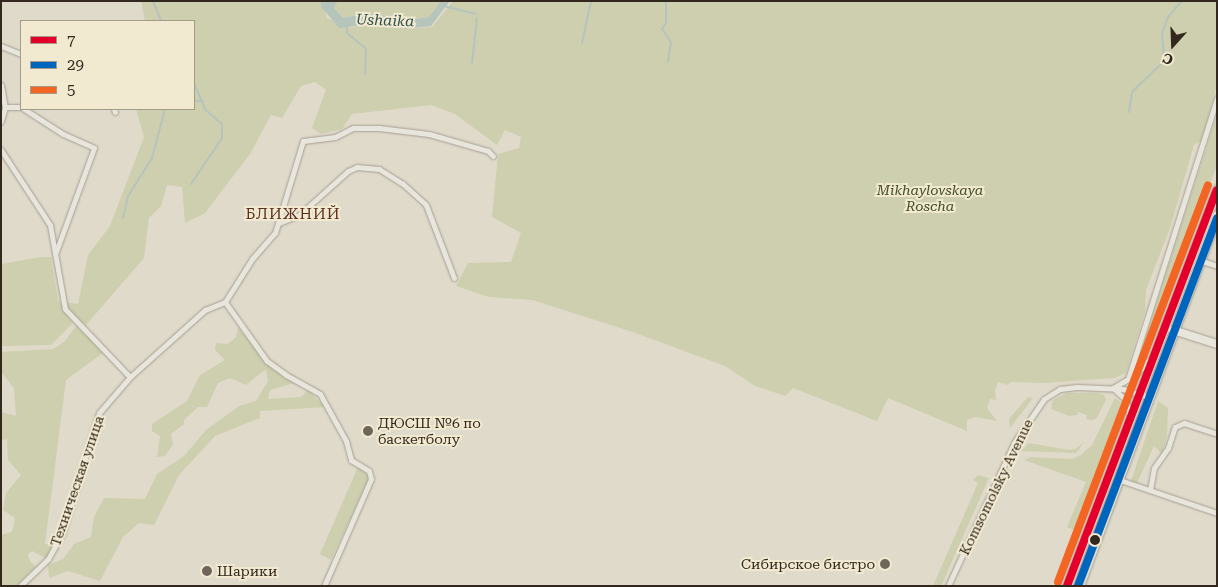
<!DOCTYPE html>
<meta charset="utf-8">
<style>
body{margin:0}
#map{position:relative;width:1218px;height:587px;overflow:hidden;background:#e0daca;font-family:"Roboto Serif",serif}
div>[style]{position:absolute}
.green>*{inset:0;background:#cdcfae}
.water>*{inset:0;background:#b5c5bc}
.stream>*{height:2px;margin:-1px;padding:0 1px;transform-origin:1px;border-radius:1px;background:#b5c5bc}
.roads{filter:drop-shadow(0 0 1px #a59f94) drop-shadow(0 0 1px #a59f94)}
.street>*{height:5px;margin:-2.5px;padding:0 2.5px;transform-origin:2.5px;border-radius:2.5px;background:#e8e5dc}
.secondary>*{height:8px;margin:-4px;padding:0 4px;transform-origin:4px;border-radius:4px;background:#e8e5dc}
.primary>*{height:9px;margin:-4.5px;padding:0 4.5px;transform-origin:4.5px;border-radius:4.5px;background:#e0dcce}
.bus-1>*{height:8px;margin:-4px;padding:0 4px;transform-origin:4px;border-radius:4px;background:#e4002b}
.bus-2>*{height:8px;margin:-4px;padding:0 4px;transform-origin:4px;border-radius:4px;background:#0065bd}
.bus-3>*{height:8px;margin:-4px;padding:0 4px;transform-origin:4px;border-radius:4px;background:#f26522}
.dots>*{width:14px;height:14px;translate:-50% -50%;box-sizing:border-box;border:2px solid #f1e9d0;border-radius:50%}
span{translate:-50% -50%;white-space:nowrap;text-align:center;line-height:1.15;-webkit-text-stroke:4px #f1e9d0;paint-order:stroke}
.park-label{font-size:14px;color:#414d26;font-style:italic}
.poi-label{font-size:14px;color:#32281d}
.left{translate:0 -50%;text-align:left}
.right{translate:-100% -50%;text-align:right}
.street-label{font-size:14px;color:#32281d}
.water-label{font-size:15px;color:#2e5150;font-style:italic}
.neighbourhood-label{font-size:15px;color:#5b3021;letter-spacing:1px}
.frame{position:absolute;inset:0;border:2px solid #32281d;pointer-events:none}
.legend{position:absolute;left:20px;top:20px;width:175px;height:90px;box-sizing:border-box;background:#f1e9d0;border:1px solid #a59c88;margin:0;padding:6px 9px;list-style:none;font-size:15px;color:#32281d}
.legend li{display:flex;align-items:center;gap:10px;height:25px}
.legend b{width:25px;border:1px solid #a59c88}
.north{position:absolute;left:1148px;top:20px;width:50px;height:50px;-webkit-text-stroke:4px #f1e9d0;paint-order:stroke;rotate:200deg;font-size:14px;font-weight:700;line-height:20px;text-align:center;color:#32281d}
.north::after{content:'';display:block;margin:auto;width:18px;height:22px;background:#32281d;clip-path:polygon(50% 0,100% 100%,50% 72%,0 100%)}
</style>
<div id="map">
<div class="green">
<div style="clip-path:polygon(141px 1px,321px 1px,327px 18px,348px 28px,376px 24px,405px 29px,432px 27px,453px 1px,1217px 1px,1217px 85px,1202px 140px,1194px 145px,1170px 228px,1146px 290px,1145px 311px,1126px 373px,1114px 378px,1045px 383px,1011px 382px,1008px 385px,998px 382px,995px 390px,996px 400px,990px 399px,987px 408px,997px 421px,976px 417px,967px 420px,967px 431px,888px 398px,877px 421px,793px 388px,785px 396px,755px 386px,725px 366px,630px 331px,532px 300px,489px 297px,456px 286px,468px 263px,511px 262px,521px 233px,492px 217px,498px 154px,519px 148px,521px 137px,505px 130px,497px 145px,455px 114px,431px 105px,352px 114px,342px 129px,321px 134px,312px 128px,326px 90px,315px 82px,301px 86px,282px 118px,271px 115px,250px 154px,205px 213px,185px 223px,182px 187px,167px 185px,161px 206px,149px 218px,144px 258px,86px 325px,70px 314px,64px 302px,78px 304px,88px 255px,110px 226px,144px 137px,136px 109px,194px 109px,194px 21px,145px 21px)"></div>
<div style="clip-path:polygon(338px 1px,441px 1px,429px 17px,408px 20px,367px 13px,343px 18px,334px 8px)"></div>
<div style="clip-path:polygon(1217px 115px,1217px 166px,1180px 256px,1147px 352px,1136px 366px)"></div>
<div style="clip-path:polygon(41px 257px,51px 257px,58px 300px,73px 323px,51px 345px,1px 346px,1px 264px)"></div>
<div style="clip-path:polygon(76px 326px,104px 352px,66px 380px,45px 544px,53px 545px,47px 559px,32px 551px,28px 554px,30px 561px,36px 567px,16px 586px,4px 586px,1px 583px,1px 535px,12px 532px,15px 518px,3px 510px,6px 493px,21px 475px,8px 460px,7px 439px,1px 440px,1px 412px,16px 416px,14px 388px,1px 372px,1px 352px,53px 349px,65px 341px)"></div>
<div style="clip-path:polygon(238px 327px,265px 362px,294px 383px,270px 390px,268px 399px,301px 397px,308px 390px,325px 407px,260px 411px,260px 418px,215px 436px,179px 475px,154px 525px,139px 523px,123px 537px,100px 581px,68px 571px,49px 578px,48px 565px,63px 559px,74px 544px,91px 537px,94px 517px,104px 498px,145px 499px,157px 474px,184px 456px,206px 430px,239px 406px,256px 401px,268px 381px,266px 369px,246px 385px,230px 378px,218px 383px,207px 407px,198px 407px,184px 420px,184px 424px,171px 434px,173px 444px,165px 456px,157px 457px,160px 436px,152px 431px,152px 424px,187px 401px,200px 375px,225px 360px,215px 350px,216px 343px,228px 344px,236px 337px)"></div>
<div style="clip-path:polygon(1067px 393px,1098px 393px,1104px 395px,1106px 400px,1096px 419px,1091px 420px,1086px 419px,1087px 415px,1078px 412px,1077px 415px,1069px 416px,1051px 409px,1053px 400px)"></div>
<div style="clip-path:polygon(1028px 397px,1033px 398px,1010px 428px,1009px 419px)"></div>
<div style="clip-path:polygon(1115px 398px,1125px 406px,1071px 550px,1068px 550px,1076px 531px,1067px 527px,1086px 482px,1024px 460px,1031px 457px,1072px 459px,1081px 455px,1092px 445px)"></div>
<div style="clip-path:polygon(1158px 401px,1168px 408px,1167px 437px,1162px 454px,1154px 446px,1137px 483px,1131px 481px)"></div>
<div style="clip-path:polygon(1085px 441px,1076px 453px,1021px 451px,1029px 443px,1069px 450px,1076px 449px)"></div>
<div style="clip-path:polygon(358px 467px,368px 476px,368px 481px,331px 560px,320px 554px)"></div>
<div style="clip-path:polygon(978px 475px,989px 478px,941px 586px,933px 586px,978px 483px,973px 480px)"></div>
</div>
<div class="water">
<div style="clip-path:polygon(338px 1px,334px 8px,343px 18px,367px 13px,408px 20px,429px 17px,441px 1px,450px 1px,431px 26px,405px 29px,376px 24px,339px 28px,321px 7px,321px 1px)"></div>
</div>
<div class="stream">
<div style="left:153px;top:1px;width:22px;rotate:68deg"></div>
<div style="left:666px;top:1px;width:22px;rotate:90deg"></div>
<div style="left:666px;top:23px;width:7px;rotate:124deg"></div>
<div style="left:662px;top:29px;width:16px;rotate:55deg"></div>
<div style="left:671px;top:42px;width:20px;rotate:99deg"></div>
<div style="left:444px;top:6px;width:32px;rotate:14deg"></div>
<div style="left:347px;top:27px;width:6px;rotate:90deg"></div>
<div style="left:347px;top:33px;width:25px;rotate:40deg"></div>
<div style="left:366px;top:49px;width:25px;rotate:92deg"></div>
<div style="left:582px;top:43px;width:43px;rotate:-77.9deg"></div>
<div style="left:472px;top:63px;width:45px;rotate:-83.7deg"></div>
<div style="left:194px;top:101px;width:9px"></div>
<div style="left:1129px;top:112px;width:20px;rotate:-81deg"></div>
<div style="left:1132px;top:92px;width:45px;rotate:-44.1deg"></div>
<div style="left:1164px;top:61px;width:28px;rotate:-94deg"></div>
<div style="left:1162px;top:33px;width:17px;rotate:-69deg"></div>
<div style="left:1168px;top:17px;width:21px;rotate:-49deg"></div>
<div style="left:191px;top:184px;width:55px;rotate:-56deg"></div>
<div style="left:222px;top:138px;width:14px;rotate:-90deg"></div>
<div style="left:222px;top:124px;width:23px;rotate:-139deg"></div>
<div style="left:205px;top:109px;width:28px;rotate:-113deg"></div>
<div style="left:123px;top:218px;width:23px;rotate:-77deg"></div>
<div style="left:128px;top:196px;width:45px;rotate:-57.7deg"></div>
<div style="left:152px;top:158px;width:51px;rotate:-75.1deg"></div>
</div>
<div class="roads">
<div class="street">
<div style="left:1px;top:46px;width:22px;rotate:22deg"></div>
<div style="left:1px;top:85px;width:22px;rotate:80deg"></div>
<div style="left:5px;top:107px;width:15px;rotate:106deg"></div>
<div style="left:5px;top:107px;width:16px"></div>
<div style="left:24px;top:109px;width:46px;rotate:32.7deg"></div>
<div style="left:63px;top:134px;width:34px;rotate:24deg"></div>
<div style="left:94px;top:148px;width:111px;rotate:110.1deg"></div>
<div style="left:114px;top:109px;width:3px;rotate:72deg"></div>
<div style="left:1px;top:150px;width:90px;rotate:56.8deg"></div>
<div style="left:50px;top:225px;width:85px;rotate:79.9deg"></div>
<div style="left:65px;top:309px;width:94px;rotate:46.3deg"></div>
<div style="left:279px;top:223px;width:22px;rotate:-22deg"></div>
<div style="left:299px;top:215px;width:66px;rotate:-41.9deg"></div>
<div style="left:348px;top:171px;width:10px;rotate:-24deg"></div>
<div style="left:357px;top:167px;width:22px;rotate:5deg"></div>
<div style="left:379px;top:169px;width:28px;rotate:32deg"></div>
<div style="left:403px;top:184px;width:31px;rotate:42deg"></div>
<div style="left:426px;top:205px;width:78px;rotate:69deg"></div>
<div style="left:1199px;top:260px;width:19px;rotate:18deg"></div>
<div style="left:225px;top:302px;width:51px;rotate:-57.9deg"></div>
<div style="left:252px;top:259px;width:35px;rotate:-49deg"></div>
<div style="left:275px;top:233px;width:96px;rotate:-73.1deg"></div>
<div style="left:303px;top:141px;width:32px;rotate:-7deg"></div>
<div style="left:335px;top:137px;width:20px;rotate:-27deg"></div>
<div style="left:353px;top:128px;width:26px"></div>
<div style="left:379px;top:128px;width:50px;rotate:6.8deg"></div>
<div style="left:429px;top:134px;width:61px;rotate:16.1deg"></div>
<div style="left:488px;top:151px;width:7px;rotate:45deg"></div>
<div style="left:225px;top:302px;width:72px;rotate:54.6deg"></div>
<div style="left:267px;top:361px;width:24px;rotate:36deg"></div>
<div style="left:286px;top:375px;width:39px;rotate:29deg"></div>
<div style="left:320px;top:394px;width:54px;rotate:61deg"></div>
<div style="left:346px;top:441px;width:20px;rotate:75deg"></div>
<div style="left:351px;top:460px;width:21px;rotate:31deg"></div>
<div style="left:369px;top:471px;width:8px;rotate:76deg"></div>
<div style="left:371px;top:479px;width:117px;rotate:113.7deg"></div>
<div style="left:1128px;top:379px;width:295px;rotate:-72.4deg"></div>
<div style="left:1113px;top:388px;width:27px;rotate:-31deg"></div>
<div style="left:1136px;top:374px;width:19px;rotate:-47deg"></div>
<div style="left:1113px;top:388px;width:18px;rotate:43deg"></div>
<div style="left:1126px;top:400px;width:16px;rotate:76deg"></div>
<div style="left:1120px;top:480px;width:102px;rotate:18.8deg"></div>
<div style="left:1150px;top:490px;width:22px;rotate:-80deg"></div>
<div style="left:1154px;top:468px;width:24px;rotate:-55deg"></div>
<div style="left:1168px;top:448px;width:22px;rotate:-72deg"></div>
<div style="left:1175px;top:427px;width:10px;rotate:-24deg"></div>
<div style="left:1184px;top:423px;width:35px;rotate:18deg"></div>
<div style="left:20px;top:586px;width:39px;rotate:-44deg"></div>
<div style="left:48px;top:559px;width:29px;rotate:-61deg"></div>
<div style="left:62px;top:534px;width:127px;rotate:-73deg"></div>
<div style="left:99px;top:413px;width:48px;rotate:-49.3deg"></div>
<div style="left:130px;top:377px;width:101px;rotate:-41.8deg"></div>
<div style="left:205px;top:310px;width:22px;rotate:-22deg"></div>
<div style="left:948px;top:586px;width:157px;rotate:-65.2deg"></div>
<div style="left:1014px;top:443px;width:53px;rotate:-55.7deg"></div>
<div style="left:1044px;top:399px;width:19px;rotate:-32deg"></div>
<div style="left:1060px;top:389px;width:17px;rotate:-7deg"></div>
<div style="left:1077px;top:387px;width:46px;rotate:2.5deg"></div>
<div style="left:1123px;top:389px;width:28px;rotate:18deg"></div>
</div>
<div class="secondary">
<div style="left:1173px;top:330px;width:46px;rotate:17.7deg"></div>
</div>
<div class="primary">
<div style="left:1067px;top:586px;width:424px;rotate:-69.3deg"></div>
<div style="left:1079px;top:586px;width:396px;rotate:-69.6deg"></div>
</div>
</div>
<div class="bus-1">
<div style="left:1067px;top:586px;width:423px;rotate:-69.3deg"></div>
</div>
<div class="bus-2">
<div style="left:1078px;top:586px;width:393px;rotate:-69.3deg"></div>
</div>
<div class="bus-3">
<div style="left:1058px;top:582px;width:424px;rotate:-69.3deg"></div>
</div>
<div class="dots">
<div style="left:368px;top:431px;background:#6f665a"></div>
<div style="left:1095px;top:540px;background:#32281d"></div>
<div style="left:885px;top:564px;background:#6f665a"></div>
<div style="left:207px;top:571px;background:#6f665a"></div>
</div>
<div class="park-label">
<span style="left:930px;top:198px">Mikhaylovskaya<br>Roscha</span>
</div>
<div class="poi-label">
<span class="left" style="left:378px;top:431px">ДЮСШ №6 по<br>баскетболу</span>
<span class="right" style="left:875px;top:564px">Сибирское бистро</span>
<span class="left" style="left:217px;top:571px">Шарики</span>
</div>
<div class="street-label">
<span style="left:77px;top:481px;rotate:-71deg">Техническая улица</span>
<span style="left:996px;top:487px;rotate:-64deg">Komsomolsky Avenue</span>
</div>
<div class="water-label">
<span style="left:385px;top:21px;rotate:2deg">Ushaika</span>
</div>
<div class="neighbourhood-label">
<span style="left:293px;top:215px">БЛИЖНИЙ</span>
</div>
<div class="frame"></div>
<ul class="legend">
<li><b style="height:6px;background:#e4002b"></b>7</li>
<li><b style="height:6px;background:#0065bd"></b>29</li>
<li><b style="height:6px;background:#f26522"></b>5</li>
</ul>
<div class="north">С</div>
</div>
